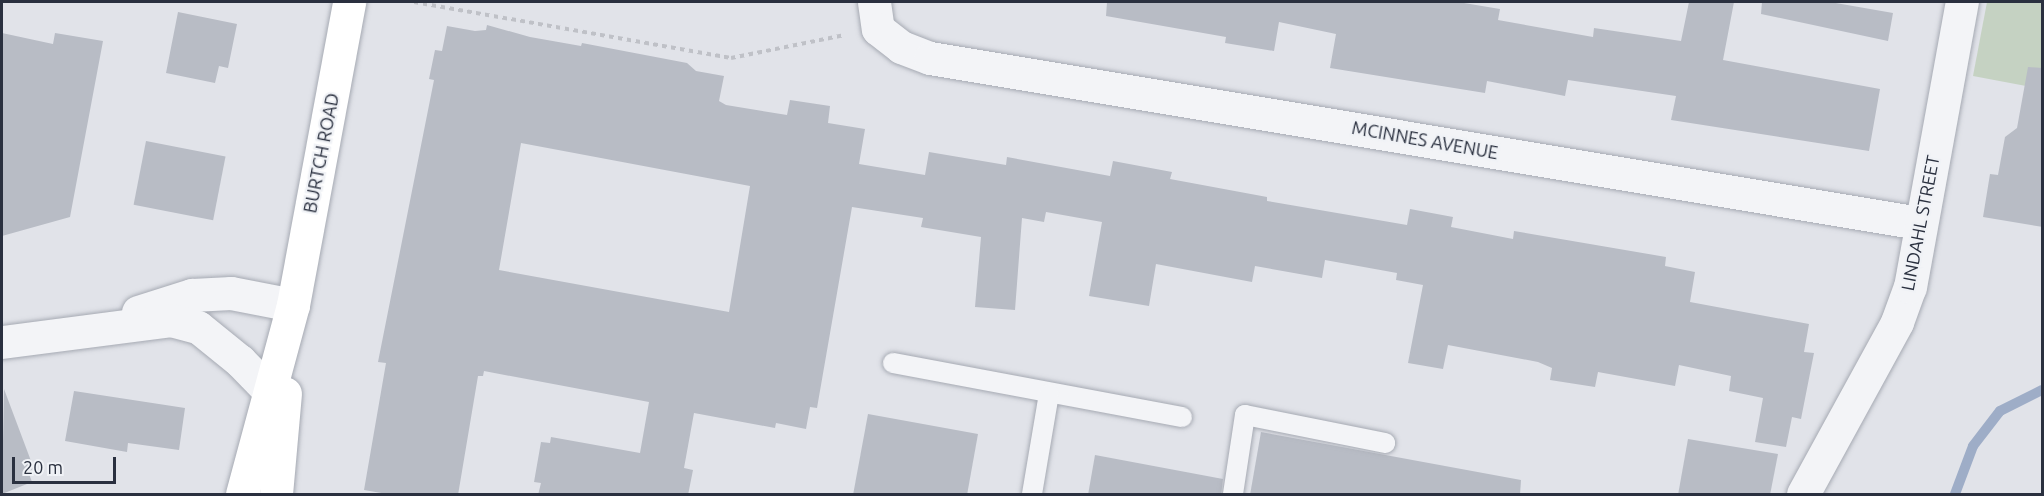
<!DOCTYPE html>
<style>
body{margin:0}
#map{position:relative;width:2044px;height:496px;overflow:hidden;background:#e1e3e9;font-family:Ubuntu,sans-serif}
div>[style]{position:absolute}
.green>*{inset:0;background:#c5d2c2}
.stream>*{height:10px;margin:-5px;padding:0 5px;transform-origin:5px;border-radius:5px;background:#9eadc7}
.building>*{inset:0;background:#b8bcc5;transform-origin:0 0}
.path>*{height:4px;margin-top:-2px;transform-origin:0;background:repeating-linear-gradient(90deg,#bfc1c7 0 4.5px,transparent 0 9px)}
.roads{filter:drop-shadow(0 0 2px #a6aab3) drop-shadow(0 0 2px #a6aab3)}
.service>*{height:20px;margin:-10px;padding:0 10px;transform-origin:10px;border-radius:10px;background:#f3f4f7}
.minor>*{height:33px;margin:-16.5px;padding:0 16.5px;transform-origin:16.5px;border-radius:16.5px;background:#f3f4f7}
.secondary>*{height:33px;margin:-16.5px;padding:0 16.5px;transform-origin:16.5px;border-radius:16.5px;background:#fff}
span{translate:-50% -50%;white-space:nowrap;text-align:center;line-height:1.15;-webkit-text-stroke:4.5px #f0f2f6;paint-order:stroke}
.street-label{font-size:18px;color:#2a303f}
.frame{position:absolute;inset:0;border:3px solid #2a303f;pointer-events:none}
.scale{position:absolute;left:12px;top:457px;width:104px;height:27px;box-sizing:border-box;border:3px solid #2a303f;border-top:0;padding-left:8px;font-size:18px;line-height:21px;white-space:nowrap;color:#2a303f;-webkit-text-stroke:4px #f0f2f6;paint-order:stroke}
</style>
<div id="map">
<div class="green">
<div style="clip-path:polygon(1987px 2px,2042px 2px,2042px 89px,1973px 76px)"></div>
</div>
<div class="stream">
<div style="left:1955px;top:494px;width:51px;rotate:-69.4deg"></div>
<div style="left:1973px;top:446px;width:44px;rotate:-52.4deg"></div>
<div style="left:2000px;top:411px;width:47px;rotate:-26.6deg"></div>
</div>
<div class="building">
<div style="clip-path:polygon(1107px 2px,1458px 2px,1500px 9px,1498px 20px,1593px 37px,1594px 28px,1681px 41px,1689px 2px,1734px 2px,1723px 60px,1880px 89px,1869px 151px,1671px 120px,1676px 96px,1568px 80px,1565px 96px,1487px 81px,1485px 93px,1330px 68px,1336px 34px,1279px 22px,1274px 51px,1225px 43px,1226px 37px,1106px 16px)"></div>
<div style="clip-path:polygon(1762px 2px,1830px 2px,1893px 13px,1888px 41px,1761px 14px)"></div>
<div style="clip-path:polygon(178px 12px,237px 24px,228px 68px,219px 66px,215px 83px,166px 73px)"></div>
<div style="clip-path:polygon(evenodd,487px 25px,530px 37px,581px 46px,582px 43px,687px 63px,696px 71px,724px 76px,719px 101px,726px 105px,787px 115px,790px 100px,830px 106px,828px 123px,865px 129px,859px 164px,925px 175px,929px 152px,1006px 165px,1007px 157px,1110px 176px,1113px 161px,1172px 172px,1170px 179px,1267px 197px,1267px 201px,1407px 225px,1410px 209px,1453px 217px,1451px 227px,1513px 239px,1514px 231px,1666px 257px,1665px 266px,1695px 272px,1690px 302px,1809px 324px,1804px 352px,1814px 353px,1801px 419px,1792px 417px,1786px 447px,1755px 442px,1763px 398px,1729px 391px,1731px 376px,1679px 365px,1675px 386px,1598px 372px,1595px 387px,1550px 380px,1552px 368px,1538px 362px,1448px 345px,1443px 369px,1408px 363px,1423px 285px,1396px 280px,1397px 273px,1325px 260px,1322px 278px,1255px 266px,1252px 282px,1156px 264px,1149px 306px,1089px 296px,1102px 222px,1046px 212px,1044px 222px,1022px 218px,1015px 310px,975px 307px,981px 237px,921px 227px,923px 218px,852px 207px,817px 408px,810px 407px,806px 429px,776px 423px,775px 428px,694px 413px,684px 468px,693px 470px,688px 495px,538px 495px,541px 483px,534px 482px,541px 442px,550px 443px,551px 437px,640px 453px,649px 402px,484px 371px,483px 376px,478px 376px,458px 495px,393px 495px,364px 490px,386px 363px,378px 362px,434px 80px,429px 79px,435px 50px,442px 51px,447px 26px,475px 31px,486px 30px,487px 25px,521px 143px,750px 186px,729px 312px,499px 270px,521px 143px)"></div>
<div style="clip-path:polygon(2px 33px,53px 44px,55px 33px,103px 41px,70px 217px,2px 236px)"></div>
<div style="clip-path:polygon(2028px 67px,2043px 68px,2043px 227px,1983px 217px,1990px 174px,1998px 175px,2005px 137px,2017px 128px)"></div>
<div style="left:146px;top:141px;width:81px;height:65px;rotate:11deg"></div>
<div style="clip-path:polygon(4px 389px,34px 469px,28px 471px,32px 482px,2px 494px)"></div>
<div style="clip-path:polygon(74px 391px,185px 408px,179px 450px,128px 443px,127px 452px,65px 441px)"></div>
<div style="clip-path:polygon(868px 414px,978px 434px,967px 495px,853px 495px)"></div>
<div style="clip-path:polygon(1261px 432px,1521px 480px,1520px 495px,1250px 495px)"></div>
<div style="clip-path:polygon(1688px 439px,1778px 454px,1770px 495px,1678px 495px)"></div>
<div style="clip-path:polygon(1095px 455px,1223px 479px,1221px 495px,1088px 495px)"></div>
</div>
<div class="path">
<div style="left:414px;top:2px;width:322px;rotate:10deg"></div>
<div style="left:731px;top:58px;width:116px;rotate:-11.4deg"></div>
</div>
<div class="roads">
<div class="service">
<div style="left:893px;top:363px;width:294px;rotate:10.6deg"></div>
<div style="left:1032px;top:494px;width:101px;rotate:-80.4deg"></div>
<div style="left:1233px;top:494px;width:80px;rotate:-81.4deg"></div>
<div style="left:1245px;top:415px;width:143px;rotate:11.3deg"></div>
</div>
<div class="minor">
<div style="left:874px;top:2px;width:27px;rotate:82deg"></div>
<div style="left:878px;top:29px;width:29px;rotate:38deg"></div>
<div style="left:901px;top:47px;width:31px;rotate:21deg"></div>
<div style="left:930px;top:58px;width:1003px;rotate:9.47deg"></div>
<div style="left:138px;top:312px;width:57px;rotate:-17.5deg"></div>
<div style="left:192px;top:295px;width:39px;rotate:-3deg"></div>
<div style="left:231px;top:293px;width:63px;rotate:11deg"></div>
<div style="left:2px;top:342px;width:170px;rotate:-7.4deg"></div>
<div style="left:171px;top:320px;width:28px;rotate:15deg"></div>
<div style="left:198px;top:327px;width:54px;rotate:39deg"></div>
<div style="left:240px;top:361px;width:43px;rotate:45.9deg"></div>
<div style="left:1803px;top:494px;width:196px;rotate:-61.3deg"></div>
<div style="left:1897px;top:322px;width:37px;rotate:-70deg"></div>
<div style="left:1910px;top:287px;width:290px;rotate:-79.7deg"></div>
</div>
<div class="secondary">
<div style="left:242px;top:494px;width:196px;rotate:-74.9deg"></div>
<div style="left:293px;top:305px;width:308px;rotate:-79.5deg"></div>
<div style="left:276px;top:494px;width:101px;rotate:-84.9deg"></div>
</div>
</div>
<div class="street-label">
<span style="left:1425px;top:140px;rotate:10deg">MCINNES AVENUE</span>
<span style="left:321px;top:153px;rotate:-79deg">BURTCH ROAD</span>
<span style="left:1920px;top:223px;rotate:-79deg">LINDAHL STREET</span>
</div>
<div class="frame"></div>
<div class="scale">20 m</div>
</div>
